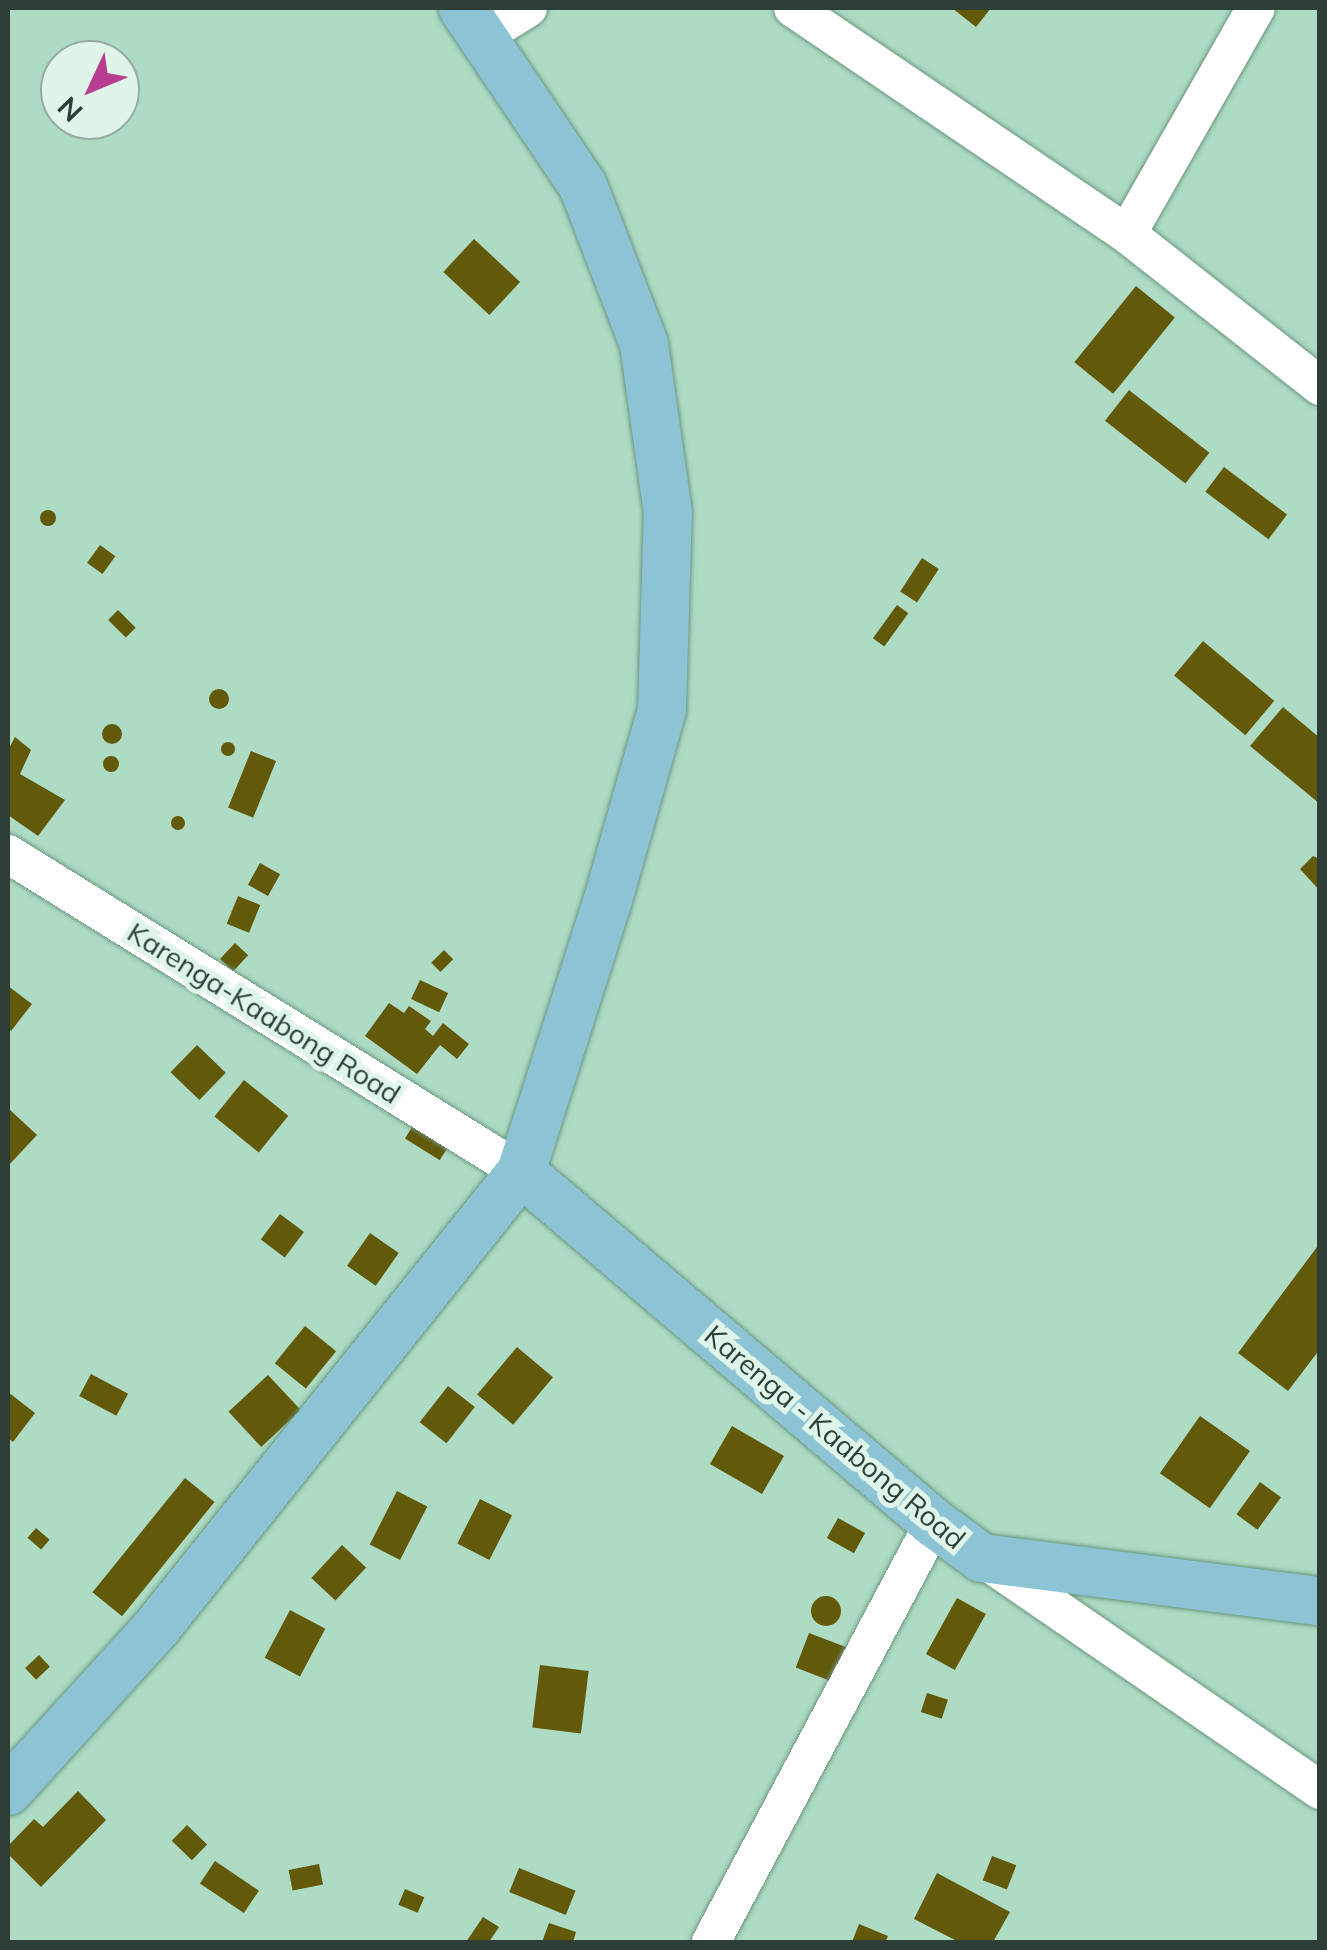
<!DOCTYPE html>
<style>
body{margin:0}
#map{position:relative;width:1327px;height:1950px;overflow:hidden;background:#addbc3;font-family:Mulish,sans-serif}
div>[style]{position:absolute}
.building>*{inset:0;background:#62590b;transform-origin:0 0}
.round{border-radius:50%}
.roads{filter:drop-shadow(0 0 2px #6c9781) drop-shadow(0 0 2px #6c9781)}
.minor>*{height:38px;margin:-19px;padding:0 19px;transform-origin:19px;border-radius:19px;background:#fff}
.major>*{height:48px;margin:-24px;padding:0 24px;transform-origin:24px;border-radius:24px;background:#8cc4d6}
span{translate:-50% -50%;white-space:nowrap;text-align:center;line-height:1.15;-webkit-text-stroke:10px #dff5e9;paint-order:stroke}
.street-label{font-size:28px;color:#2c3e35}
.frame{position:absolute;inset:0;border:10px solid #2c3e35;pointer-events:none}
.north{position:absolute;left:40px;top:40px;width:100px;height:100px;box-sizing:border-box;background:#dff5e9;border:2px solid #97aca1;border-radius:50%;rotate:226deg;font-size:28px;font-weight:700;line-height:40px;text-align:center;color:#2c3e35}
.north::after{content:'';display:block;margin:auto;width:35px;height:45px;background:#b73d91;clip-path:polygon(50% 0,100% 100%,50% 72%,0 100%)}
</style>
<div id="map">
<div class="building">
<div style="clip-path:polygon(952px 8px,991px 8px,976px 27px)"></div>
<div style="left:474px;top:239px;width:63px;height:45px;rotate:43deg"></div>
<div style="left:1136px;top:286px;width:50px;height:98px;rotate:39deg"></div>
<div style="left:1129px;top:390px;width:102px;height:39px;rotate:38deg"></div>
<div style="left:1224px;top:467px;width:79px;height:31px;rotate:37deg"></div>
<div class="round" style="left:40px;top:510px;width:16px;height:16px"></div>
<div style="left:100px;top:545px;width:19px;height:22px;rotate:36deg"></div>
<div style="left:922px;top:558px;width:20px;height:40px;rotate:33deg"></div>
<div style="left:897px;top:605px;width:14px;height:41px;rotate:36deg"></div>
<div style="left:118px;top:610px;width:25px;height:14px;rotate:45deg"></div>
<div style="left:1203px;top:641px;width:93px;height:45px;rotate:40deg"></div>
<div class="round" style="left:209px;top:689px;width:20px;height:20px"></div>
<div style="clip-path:polygon(1283px 707px,1320px 738px,1320px 804px,1250px 746px)"></div>
<div class="round" style="left:102px;top:724px;width:20px;height:20px"></div>
<div style="clip-path:polygon(15px 737px,31px 750px,20px 774px,65px 800px,38px 836px,8px 815px,8px 750px)"></div>
<div class="round" style="left:221px;top:742px;width:14px;height:14px"></div>
<div style="left:251px;top:751px;width:27px;height:61px;rotate:22deg"></div>
<div class="round" style="left:103px;top:756px;width:16px;height:16px"></div>
<div class="round" style="left:171px;top:816px;width:14px;height:14px"></div>
<div style="clip-path:polygon(1313px 856px,1320px 859px,1320px 891px,1300px 869px)"></div>
<div style="left:260px;top:863px;width:23px;height:25px;rotate:29deg"></div>
<div style="left:238px;top:896px;width:24px;height:30px;rotate:22deg"></div>
<div style="left:235px;top:943px;width:18px;height:22px;rotate:43deg"></div>
<div style="left:444px;top:950px;width:13px;height:18px;rotate:45deg"></div>
<div style="left:420px;top:980px;width:31px;height:21px;rotate:25deg"></div>
<div style="clip-path:polygon(8px 986px,32px 1004px,11px 1031px,8px 1028px)"></div>
<div style="clip-path:polygon(389px 1003px,404px 1013px,409px 1006px,431px 1021px,425px 1029px,433px 1036px,443px 1023px,469px 1044px,457px 1059px,440px 1045px,417px 1074px,365px 1036px)"></div>
<div style="left:197px;top:1045px;width:40px;height:38px;rotate:44deg"></div>
<div style="left:244px;top:1080px;width:57px;height:47px;rotate:39deg"></div>
<div style="clip-path:polygon(8px 1108px,37px 1135px,8px 1166px)"></div>
<div style="left:414px;top:1124px;width:41px;height:17px;rotate:32deg"></div>
<div style="left:280px;top:1214px;width:30px;height:32px;rotate:37deg"></div>
<div style="left:370px;top:1233px;width:35px;height:40px;rotate:35deg"></div>
<div style="clip-path:polygon(1320px 1243px,1320px 1349px,1288px 1391px,1238px 1353px)"></div>
<div style="left:305px;top:1326px;width:40px;height:48px;rotate:39deg"></div>
<div style="left:517px;top:1347px;width:47px;height:62px;rotate:40deg"></div>
<div style="left:91px;top:1374px;width:42px;height:25px;rotate:28deg"></div>
<div style="left:268px;top:1375px;width:48px;height:54px;rotate:47deg"></div>
<div style="left:448px;top:1386px;width:34px;height:46px;rotate:38deg"></div>
<div style="clip-path:polygon(8px 1392px,35px 1413px,13px 1442px,8px 1438px)"></div>
<div style="left:1200px;top:1416px;width:61px;height:70px;rotate:35deg"></div>
<div style="left:732px;top:1426px;width:60px;height:44px;rotate:30deg"></div>
<div style="left:185px;top:1478px;width:38px;height:147px;rotate:39deg"></div>
<div style="left:1260px;top:1482px;width:26px;height:40px;rotate:36deg"></div>
<div style="left:397px;top:1491px;width:34px;height:60px;rotate:27deg"></div>
<div style="left:480px;top:1499px;width:36px;height:50px;rotate:27deg"></div>
<div style="left:838px;top:1518px;width:31px;height:23px;rotate:29deg"></div>
<div style="left:36px;top:1528px;width:18px;height:13px;rotate:41deg"></div>
<div style="left:342px;top:1545px;width:33px;height:45px;rotate:43deg"></div>
<div class="round" style="left:811px;top:1596px;width:30px;height:30px"></div>
<div style="left:957px;top:1598px;width:33px;height:64px;rotate:29deg"></div>
<div style="left:290px;top:1610px;width:40px;height:54px;rotate:28deg"></div>
<div style="left:809px;top:1633px;width:40px;height:37px;rotate:21deg"></div>
<div style="left:39px;top:1655px;width:16px;height:19px;rotate:47deg"></div>
<div style="left:540px;top:1665px;width:49px;height:63px;rotate:7deg"></div>
<div style="left:927px;top:1693px;width:22px;height:20px;rotate:18deg"></div>
<div style="clip-path:polygon(78px 1791px,106px 1820px,41px 1887px,8px 1854px,8px 1846px,34px 1819px,43px 1827px)"></div>
<div style="left:187px;top:1825px;width:28px;height:22px;rotate:44deg"></div>
<div style="left:992px;top:1856px;width:26px;height:26px;rotate:21deg"></div>
<div style="left:215px;top:1861px;width:53px;height:27px;rotate:34deg"></div>
<div style="left:319px;top:1864px;width:21px;height:31px;rotate:79deg"></div>
<div style="left:519px;top:1868px;width:61px;height:26px;rotate:22deg"></div>
<div style="clip-path:polygon(937px 1873px,1010px 1912px,993px 1942px,959px 1942px,914px 1919px)"></div>
<div style="left:405px;top:1889px;width:21px;height:17px;rotate:23deg"></div>
<div style="clip-path:polygon(483px 1917px,499px 1927px,489px 1942px,466px 1942px)"></div>
<div style="clip-path:polygon(549px 1923px,576px 1932px,573px 1942px,542px 1942px)"></div>
<div style="clip-path:polygon(859px 1924px,888px 1936px,885px 1942px,852px 1942px)"></div>
</div>
<div class="roads">
<div class="minor">
<div style="left:793px;top:8px;width:403px;rotate:34.1deg"></div>
<div style="left:1127px;top:234px;width:246px;rotate:38.2deg"></div>
<div style="left:483px;top:36px;width:53px;rotate:-31.9deg"></div>
<div style="left:1127px;top:234px;width:260px;rotate:-60.3deg"></div>
<div style="left:8px;top:854px;width:604px;rotate:31.79deg"></div>
<div style="left:984px;top:1559px;width:408px;rotate:34.5deg"></div>
<div style="left:711px;top:1942px;width:475px;rotate:-62deg"></div>
</div>
<div class="major">
<div style="left:521px;top:1172px;width:542px;rotate:40.36deg"></div>
<div style="left:934px;top:1523px;width:59px;rotate:36.1deg"></div>
<div style="left:982px;top:1558px;width:341px;rotate:7.3deg"></div>
<div style="left:8px;top:1791px;width:222px;rotate:-47.7deg"></div>
<div style="left:157px;top:1627px;width:583px;rotate:-51.34deg"></div>
<div style="left:521px;top:1172px;width:282px;rotate:-72.3deg"></div>
<div style="left:607px;top:903px;width:201px;rotate:-74.1deg"></div>
<div style="left:662px;top:710px;width:197px;rotate:-88.3deg"></div>
<div style="left:668px;top:513px;width:171px;rotate:-98.1deg"></div>
<div style="left:644px;top:344px;width:169px;rotate:-111.1deg"></div>
<div style="left:583px;top:186px;width:215px;rotate:-124deg"></div>
</div>
</div>
<div class="street-label">
<span style="left:264px;top:1013px;rotate:32deg">Karenga-Kaabong Road</span>
<span style="left:835px;top:1437px;rotate:40deg">Karenga - Kaabong Road</span>
</div>
<div class="frame"></div>
<div class="north">N</div>
</div>
